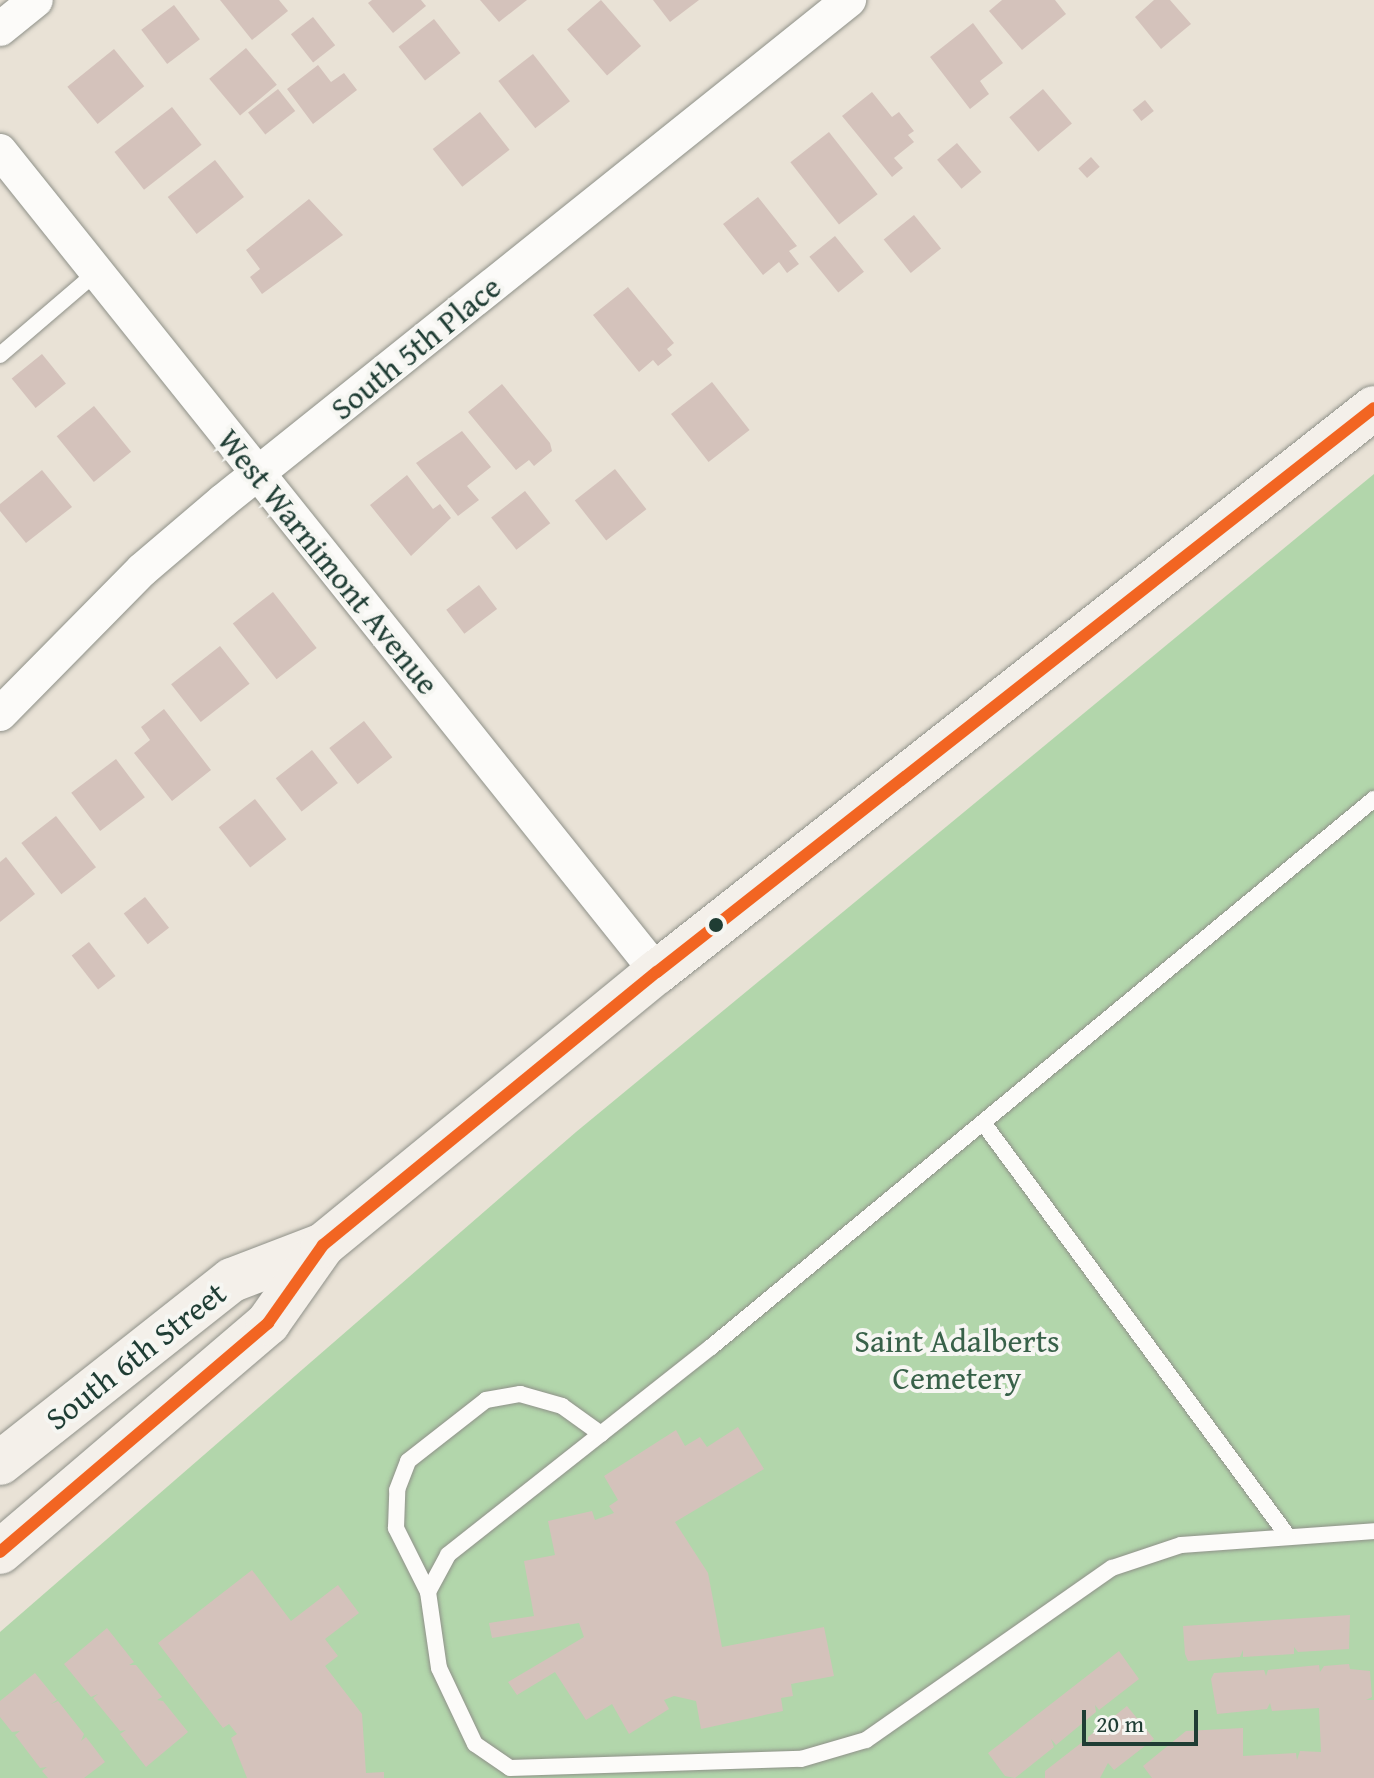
<!DOCTYPE html>
<style>
body{margin:0}
#map{position:relative;width:1374px;height:1778px;overflow:hidden;background:#e9e2d6;font-family:"Gentium Book Plus",serif}
div>[style]{position:absolute}
.green>*{inset:0;background:#b2d6ab}
.building>*{inset:0;background:#d4c2bb;transform-origin:0 0}
.roads{filter:drop-shadow(0 0 2px #8f9189) drop-shadow(0 0 2px #8f9189)}
.lane>*{height:16px;margin:-8px;padding:0 8px;transform-origin:8px;border-radius:8px;background:#fcfbf9}
.street>*{height:34px;margin:-17px;padding:0 17px;transform-origin:17px;border-radius:17px;background:#fcfbf9}
.secondary>*{height:44px;margin:-22px;padding:0 22px;transform-origin:22px;border-radius:22px;background:#f4f0ea}
.bus-1>*{height:12px;margin:-6px;padding:0 6px;transform-origin:6px;border-radius:6px;background:#f26522}
.dots>*{width:22px;height:22px;translate:-50% -50%;box-sizing:border-box;border:4px solid #f6f6f2;border-radius:50%}
span{translate:-50% -50%;white-space:nowrap;text-align:center;line-height:1.15;-webkit-text-stroke:8px #f6f6f2;paint-order:stroke}
.street-label{font-size:32px;color:#1f3d34}
.park-label{font-size:32px;color:#386149}
.scale{position:absolute;left:1082px;top:1710px;width:116px;height:36px;box-sizing:border-box;border:4px solid #1f3d34;border-top:0;padding-left:10px;font-size:24px;line-height:28px;white-space:nowrap;color:#1f3d34;-webkit-text-stroke:6px #f6f6f2;paint-order:stroke}
</style>
<div id="map">
<div class="green">
<div style="clip-path:polygon(1374px 474px,1374px 1778px,0 1778px,0 1632px,576px 1132px)"></div>
</div>
<div class="building">
<div style="clip-path:polygon(220px 0,279px 0,288px 11px,252px 40px)"></div>
<div style="clip-path:polygon(372px 0,421px 0,426px 6px,393px 33px,368px 3px)"></div>
<div style="clip-path:polygon(480px 0,527px 0,499px 22px)"></div>
<div style="left:601px;top:0;width:61px;height:45px;rotate:49deg"></div>
<div style="clip-path:polygon(653px 0,699px 0,670px 22px)"></div>
<div style="clip-path:polygon(1002px 0,1055px 0,1066px 14px,1022px 50px,989px 11px)"></div>
<div style="clip-path:polygon(1154px 0,1170px 0,1191px 24px,1161px 49px,1135px 17px)"></div>
<div style="left:174px;top:5px;width:43px;height:41px;rotate:53deg"></div>
<div style="left:313px;top:17px;width:36px;height:28px;rotate:52deg"></div>
<div style="left:434px;top:19px;width:43px;height:45px;rotate:52deg"></div>
<div style="clip-path:polygon(973px 23px,1003px 63px,980px 81px,989px 94px,970px 109px,930px 57px)"></div>
<div style="left:246px;top:48px;width:48px;height:48px;rotate:50deg"></div>
<div style="left:114px;top:49px;width:48px;height:60px;rotate:51deg"></div>
<div style="left:533px;top:54px;width:60px;height:44px;rotate:52deg"></div>
<div style="clip-path:polygon(318px 65px,331px 82px,344px 73px,357px 90px,313px 124px,287px 89px)"></div>
<div style="left:278px;top:89px;width:28px;height:38px;rotate:52deg"></div>
<div style="left:1043px;top:89px;width:45px;height:44px;rotate:50deg"></div>
<div style="clip-path:polygon(872px 92px,892px 117px,899px 112px,914px 131px,908px 135px,914px 142px,894px 158px,903px 168px,892px 177px,842px 116px)"></div>
<div style="left:1145px;top:100px;width:14px;height:16px;rotate:51deg"></div>
<div style="left:172px;top:107px;width:48px;height:73px;rotate:52deg"></div>
<div style="left:480px;top:112px;width:48px;height:60px;rotate:52deg"></div>
<div style="left:829px;top:132px;width:79px;height:49px;rotate:52deg"></div>
<div style="left:957px;top:143px;width:38px;height:26px;rotate:50deg"></div>
<div style="left:1091px;top:157px;width:13px;height:17px;rotate:48deg"></div>
<div style="left:215px;top:160px;width:47px;height:60px;rotate:52deg"></div>
<div style="clip-path:polygon(758px 197px,797px 246px,789px 251px,799px 264px,787px 273px,779px 262px,763px 275px,723px 224px)"></div>
<div style="clip-path:polygon(309px 199px,343px 235px,262px 294px,250px 277px,260px 269px,246px 250px)"></div>
<div style="left:914px;top:215px;width:43px;height:39px;rotate:51deg"></div>
<div style="left:835px;top:236px;width:46px;height:33px;rotate:51deg"></div>
<div style="clip-path:polygon(628px 287px,674px 343px,667px 349px,672px 355px,658px 366px,653px 360px,639px 372px,593px 315px)"></div>
<div style="left:42px;top:354px;width:38px;height:39px;rotate:51deg"></div>
<div style="left:712px;top:382px;width:61px;height:52px;rotate:52deg"></div>
<div style="clip-path:polygon(502px 384px,550px 443px,552px 451px,534px 466px,529px 460px,516px 470px,468px 412px)"></div>
<div style="left:94px;top:406px;width:59px;height:48px;rotate:51deg"></div>
<div style="clip-path:polygon(462px 431px,491px 467px,467px 486px,479px 500px,458px 516px,416px 463px)"></div>
<div style="left:615px;top:469px;width:51px;height:51px;rotate:52deg"></div>
<div style="clip-path:polygon(42px 470px,72px 507px,26px 543px,0 511px,0 504px)"></div>
<div style="clip-path:polygon(407px 475px,433px 509px,440px 504px,451px 518px,411px 556px,370px 505px)"></div>
<div style="left:525px;top:491px;width:41px;height:43px;rotate:52deg"></div>
<div style="left:479px;top:585px;width:30px;height:41px;rotate:53deg"></div>
<div style="left:273px;top:592px;width:71px;height:51px;rotate:52deg"></div>
<div style="left:220px;top:646px;width:48px;height:62px;rotate:52deg"></div>
<div style="clip-path:polygon(164px 709px,211px 770px,172px 801px,134px 753px,150px 740px,141px 727px)"></div>
<div style="left:364px;top:721px;width:46px;height:44px;rotate:52deg"></div>
<div style="left:312px;top:750px;width:42px;height:46px;rotate:52deg"></div>
<div style="left:116px;top:759px;width:48px;height:56px;rotate:53deg"></div>
<div style="left:255px;top:799px;width:51px;height:46px;rotate:52deg"></div>
<div style="left:56px;top:816px;width:65px;height:44px;rotate:52deg"></div>
<div style="clip-path:polygon(6px 857px,35px 894px,0 922px,0 862px)"></div>
<div style="left:145px;top:897px;width:39px;height:27px;rotate:52deg"></div>
<div style="left:89px;top:942px;width:43px;height:22px;rotate:52deg"></div>
<div style="clip-path:polygon(738px 1427px,764px 1469px,675px 1522px,708px 1573px,722px 1647px,824px 1627px,834px 1676px,791px 1684px,793px 1696px,781px 1698px,783px 1711px,701px 1729px,696px 1701px,674px 1696px,664px 1700px,669px 1709px,629px 1734px,612px 1704px,586px 1720px,555px 1672px,517px 1695px,508px 1682px,584px 1637px,579px 1623px,492px 1638px,489px 1623px,534px 1616px,524px 1561px,555px 1555px,548px 1521px,592px 1511px,595px 1520px,614px 1513px,609px 1506px,618px 1500px,604px 1476px,676px 1430px,685px 1446px,700px 1437px,707px 1447px)"></div>
<div style="clip-path:polygon(252px 1570px,291px 1621px,338px 1585px,359px 1613px,325px 1639px,338px 1656px,325px 1666px,362px 1714px,366px 1773px,384px 1772px,384px 1778px,247px 1778px,231px 1738px,237px 1734px,229px 1724px,223px 1728px,158px 1643px)"></div>
<div style="clip-path:polygon(1350px 1615px,1349px 1649px,1298px 1652px,1294px 1647px,1294px 1654px,1243px 1657px,1243px 1650px,1240px 1657px,1188px 1661px,1185px 1654px,1183px 1626px)"></div>
<div style="clip-path:polygon(107px 1628px,134px 1662px,129px 1665px,136px 1665px,162px 1697px,157px 1700px,163px 1701px,188px 1732px,146px 1767px,120px 1734px,126px 1730px,120px 1731px,93px 1698px,98px 1694px,91px 1697px,64px 1664px)"></div>
<div style="clip-path:polygon(1119px 1651px,1139px 1679px,1099px 1710px,1095px 1705px,1096px 1712px,1056px 1745px,1051px 1739px,1054px 1747px,1015px 1778px,1005px 1776px,988px 1753px)"></div>
<div style="clip-path:polygon(1349px 1664px,1350px 1669px,1370px 1671px,1372px 1697px,1366px 1700px,1374px 1700px,1374px 1778px,1152px 1778px,1143px 1766px,1186px 1731px,1243px 1728px,1243px 1756px,1296px 1753px,1297px 1760px,1300px 1751px,1321px 1752px,1319px 1708px,1272px 1711px,1270px 1703px,1267px 1709px,1217px 1714px,1211px 1679px,1214px 1673px,1264px 1670px,1266px 1676px,1268px 1670px,1319px 1665px,1320px 1672px,1324px 1666px)"></div>
<div style="clip-path:polygon(35px 1673px,57px 1700px,51px 1704px,58px 1701px,84px 1734px,81px 1741px,86px 1737px,105px 1762px,84px 1778px,48px 1778px,42px 1771px,47px 1767px,40px 1768px,15px 1735px,20px 1731px,12px 1732px,0 1717px,0 1701px)"></div>
<div style="clip-path:polygon(1127px 1706px,1154px 1739px,1114px 1770px,1108px 1763px,1100px 1778px,1045px 1778px,1045px 1771px,1085px 1740px,1088px 1743px,1088px 1737px)"></div>
</div>
<div class="roads">
<div class="lane">
<div style="left:0;top:355px;width:128px;rotate:-40.6deg"></div>
<div style="left:1374px;top:799px;width:860px;rotate:140.42deg"></div>
<div style="left:711px;top:1347px;width:335px;rotate:141.7deg"></div>
<div style="left:448px;top:1555px;width:42px;rotate:118.4deg"></div>
<div style="left:428px;top:1592px;width:77px;rotate:81.8deg"></div>
<div style="left:439px;top:1668px;width:84px;rotate:64.7deg"></div>
<div style="left:475px;top:1744px;width:42px;rotate:34.4deg"></div>
<div style="left:510px;top:1768px;width:291px;rotate:-1.8deg"></div>
<div style="left:801px;top:1759px;width:68px;rotate:-16.3deg"></div>
<div style="left:866px;top:1740px;width:300px;rotate:-35deg"></div>
<div style="left:1112px;top:1568px;width:73px;rotate:-18.4deg"></div>
<div style="left:1181px;top:1545px;width:194px;rotate:-4.1deg"></div>
<div style="left:984px;top:1124px;width:511px;rotate:53.6deg"></div>
<div style="left:428px;top:1592px;width:72px;rotate:-116.6deg"></div>
<div style="left:396px;top:1528px;width:38px;rotate:-88deg"></div>
<div style="left:397px;top:1490px;width:31px;rotate:-69deg"></div>
<div style="left:408px;top:1461px;width:99px;rotate:-38deg"></div>
<div style="left:486px;top:1400px;width:35px;rotate:-10deg"></div>
<div style="left:520px;top:1394px;width:44px;rotate:15.9deg"></div>
<div style="left:562px;top:1406px;width:48px;rotate:35.7deg"></div>
</div>
<div class="street">
<div style="left:0;top:29px;width:46px;rotate:-38.9deg"></div>
<div style="left:0;top:151px;width:1052px;rotate:51.33deg"></div>
<div style="left:0;top:714px;width:202px;rotate:-45.4deg"></div>
<div style="left:142px;top:570px;width:106px;rotate:-40.4deg"></div>
<div style="left:223px;top:501px;width:802px;rotate:-38.67deg"></div>
</div>
<div class="secondary">
<div style="left:0;top:1463px;width:295px;rotate:-38.3deg"></div>
<div style="left:232px;top:1280px;width:97px;rotate:-21deg"></div>
<div style="left:0;top:1552px;width:353px;rotate:-40.5deg"></div>
<div style="left:268px;top:1323px;width:95px;rotate:-54.8deg"></div>
<div style="left:323px;top:1245px;width:431px;rotate:-39.3deg"></div>
<div style="left:657px;top:972px;width:912px;rotate:-38.19deg"></div>
</div>
</div>
<div class="bus-1">
<div style="left:0;top:1552px;width:353px;rotate:-40.5deg"></div>
<div style="left:268px;top:1323px;width:95px;rotate:-54.8deg"></div>
<div style="left:323px;top:1245px;width:431px;rotate:-39.3deg"></div>
<div style="left:657px;top:972px;width:912px;rotate:-38.19deg"></div>
</div>
<div class="dots">
<div style="left:716px;top:925px;background:#1f3d34"></div>
</div>
<div class="street-label">
<span style="left:416px;top:348px;rotate:-39deg">South 5th Place</span>
<span style="left:328px;top:562px;rotate:51deg">West Warnimont Avenue</span>
<span style="left:136px;top:1356px;rotate:-38deg">South 6th Street</span>
</div>
<div class="park-label">
<span style="left:957px;top:1360px">Saint Adalberts<br>Cemetery</span>
</div>
<div class="scale">20 m</div>
</div>
